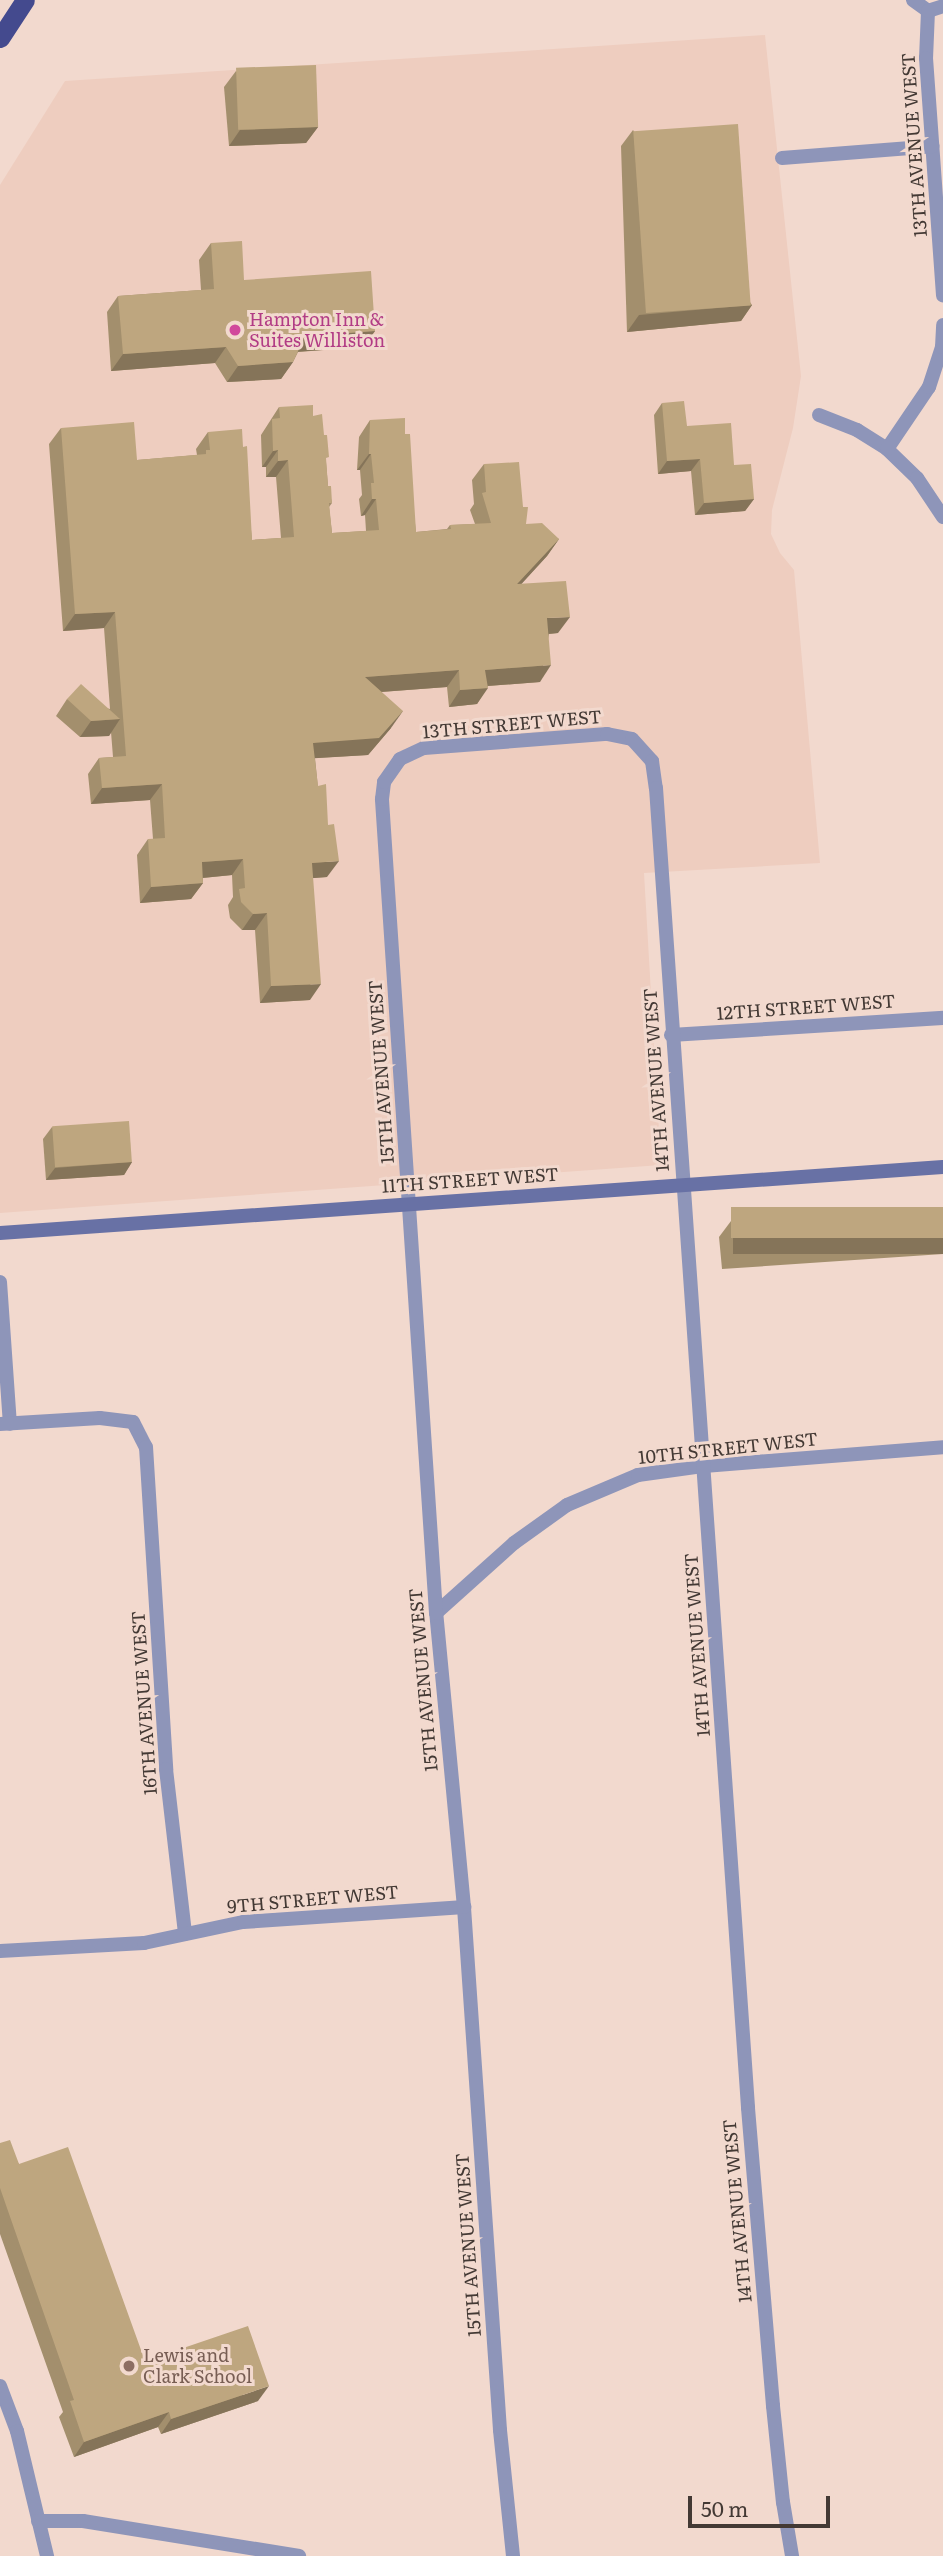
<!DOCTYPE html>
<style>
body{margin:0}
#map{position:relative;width:943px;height:2556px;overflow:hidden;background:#f2d9ce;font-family:Literata,serif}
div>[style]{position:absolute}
.built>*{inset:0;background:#eecdbf}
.minor>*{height:14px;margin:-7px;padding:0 7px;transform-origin:7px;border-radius:7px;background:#8e95b9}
.secondary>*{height:14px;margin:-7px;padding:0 7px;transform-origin:7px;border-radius:7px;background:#6871a5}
.trunk>*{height:19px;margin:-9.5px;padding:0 9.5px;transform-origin:9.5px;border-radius:9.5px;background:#444a8e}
.wall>*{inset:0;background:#a38f6d}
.shaded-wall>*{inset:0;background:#857459;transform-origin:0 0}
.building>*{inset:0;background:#bea67f;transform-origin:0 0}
.dots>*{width:19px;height:19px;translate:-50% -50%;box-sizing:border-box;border:4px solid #f2d9ce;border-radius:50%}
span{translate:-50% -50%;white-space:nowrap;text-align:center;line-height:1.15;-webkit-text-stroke:6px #f2d9ce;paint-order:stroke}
.street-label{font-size:18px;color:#433934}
.hotel-label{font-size:18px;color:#b23c85}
.left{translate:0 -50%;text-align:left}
.education-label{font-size:18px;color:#785e54}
.scale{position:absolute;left:688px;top:2496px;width:142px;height:32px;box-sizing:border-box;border:4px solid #433934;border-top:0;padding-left:9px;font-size:21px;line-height:24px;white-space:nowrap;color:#433934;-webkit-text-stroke:5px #f2d9ce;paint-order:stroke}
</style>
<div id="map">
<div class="built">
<div style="clip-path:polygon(765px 35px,801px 376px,793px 428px,772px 510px,771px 534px,780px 553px,794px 570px,820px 863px,644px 873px,661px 1165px,0 1213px,0 185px,65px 81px)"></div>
</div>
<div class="minor">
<div style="left:913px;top:0;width:19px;rotate:36deg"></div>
<div style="left:928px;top:11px;width:47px;rotate:92.4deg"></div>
<div style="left:926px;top:58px;width:238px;rotate:85.9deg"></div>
<div style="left:928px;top:11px;width:16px;rotate:-18deg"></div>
<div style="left:782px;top:158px;width:151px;rotate:-4.5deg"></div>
<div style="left:819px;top:415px;width:41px;rotate:21.5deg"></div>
<div style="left:857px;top:430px;width:36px;rotate:32deg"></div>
<div style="left:887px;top:449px;width:42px;rotate:44deg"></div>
<div style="left:917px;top:478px;width:47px;rotate:56.3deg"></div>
<div style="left:887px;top:449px;width:75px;rotate:-55.9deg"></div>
<div style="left:929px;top:387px;width:42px;rotate:-72deg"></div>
<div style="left:942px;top:347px;width:22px;rotate:-87deg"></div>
<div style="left:671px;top:1035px;width:273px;rotate:-3.6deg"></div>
<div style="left:0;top:1282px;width:142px;rotate:86deg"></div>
<div style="left:0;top:1424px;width:100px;rotate:-3.4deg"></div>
<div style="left:100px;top:1418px;width:33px;rotate:7deg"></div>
<div style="left:133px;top:1422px;width:28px;rotate:63deg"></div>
<div style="left:146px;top:1447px;width:323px;rotate:86.4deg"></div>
<div style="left:166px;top:1769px;width:166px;rotate:83.4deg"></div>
<div style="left:436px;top:1613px;width:105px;rotate:-41.9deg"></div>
<div style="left:514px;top:1543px;width:65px;rotate:-35.6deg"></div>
<div style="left:567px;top:1505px;width:77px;rotate:-22.9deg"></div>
<div style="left:638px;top:1475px;width:67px;rotate:-7.8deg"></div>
<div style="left:704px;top:1466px;width:240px;rotate:-4.5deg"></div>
<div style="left:0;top:1951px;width:144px;rotate:-3.2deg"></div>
<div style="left:144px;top:1943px;width:101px;rotate:-12deg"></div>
<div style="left:243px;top:1922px;width:222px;rotate:-3.9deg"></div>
<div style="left:0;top:2386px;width:48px;rotate:69.3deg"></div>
<div style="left:17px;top:2431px;width:129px;rotate:76.5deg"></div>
<div style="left:38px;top:2521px;width:45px"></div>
<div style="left:83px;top:2521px;width:219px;rotate:9.2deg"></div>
<div style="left:513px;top:2556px;width:127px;rotate:-95.9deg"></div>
<div style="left:500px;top:2430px;width:524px;rotate:-93.94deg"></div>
<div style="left:464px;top:1907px;width:295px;rotate:-95.4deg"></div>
<div style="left:436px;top:1613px;width:816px;rotate:-93.8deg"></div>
<div style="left:382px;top:799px;width:17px;rotate:-83deg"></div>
<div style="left:384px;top:782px;width:28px;rotate:-55deg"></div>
<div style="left:400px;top:759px;width:26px;rotate:-25deg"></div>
<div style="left:424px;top:748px;width:184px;rotate:-4.4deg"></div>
<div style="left:607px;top:734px;width:25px;rotate:11deg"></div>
<div style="left:632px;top:739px;width:30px;rotate:48deg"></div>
<div style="left:652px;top:761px;width:27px;rotate:82deg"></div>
<div style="left:656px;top:788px;width:1323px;rotate:86.01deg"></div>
<div style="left:748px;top:2108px;width:299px;rotate:85.2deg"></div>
<div style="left:773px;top:2406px;width:97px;rotate:84.1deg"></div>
<div style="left:783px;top:2502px;width:55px;rotate:80.5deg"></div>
</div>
<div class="secondary">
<div style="left:0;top:1233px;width:945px;rotate:-4deg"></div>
</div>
<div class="trunk">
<div style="left:0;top:38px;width:45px;rotate:-56.7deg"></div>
</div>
<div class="wall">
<div style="clip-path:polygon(236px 71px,318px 127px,306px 143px,229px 146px,224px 87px)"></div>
<div style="clip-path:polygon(633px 130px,752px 305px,741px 321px,627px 332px,621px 146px)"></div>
<div style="clip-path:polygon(211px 243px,244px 280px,375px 331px,363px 347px,298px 352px,293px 362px,281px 379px,227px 382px,215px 363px,111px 371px,107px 312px,118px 296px,201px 290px,199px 260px)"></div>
<div style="clip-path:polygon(662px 403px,687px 426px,734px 465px,754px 499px,745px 511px,695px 515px,691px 471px,658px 474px,654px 415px)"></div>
<div style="clip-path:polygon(279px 407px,313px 416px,326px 462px,328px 486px,332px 503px,329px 507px,332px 533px,366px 531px,365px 515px,361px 516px,359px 499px,362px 495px,360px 470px,357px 470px,359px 437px,370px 420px,405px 434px,416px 532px,447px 529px,450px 525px,475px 524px,470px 510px,474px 504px,472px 480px,484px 464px,523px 507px,526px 524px,559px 539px,547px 556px,521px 584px,558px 633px,549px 634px,540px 682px,488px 686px,477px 704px,449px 707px,447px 687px,381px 692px,391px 728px,368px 755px,315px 758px,327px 877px,313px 878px,310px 1000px,260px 1003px,255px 930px,242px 930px,230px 918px,228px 905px,233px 897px,232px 875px,203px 878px,203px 883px,191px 899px,140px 903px,137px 855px,148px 839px,153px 839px,150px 800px,91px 804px,88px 774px,99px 758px,113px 757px,111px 732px,109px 736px,80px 737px,56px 716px,67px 699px,110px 709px,104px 628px,63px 631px,49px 444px,61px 428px,137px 460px,197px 455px,196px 449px,208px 432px,243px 447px,252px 540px,281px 538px,276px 477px,266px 477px,266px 467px,262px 467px,261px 435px)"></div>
<div style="clip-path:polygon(52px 1127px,132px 1162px,124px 1175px,46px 1180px,43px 1139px)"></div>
<div style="clip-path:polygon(943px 1207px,943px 1254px,722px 1269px,719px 1237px,731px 1221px)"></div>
<div style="clip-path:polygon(0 2143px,19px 2164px,145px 2361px,258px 2401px,161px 2434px,158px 2427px,74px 2457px,59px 2417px,63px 2412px,0 2234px)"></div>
</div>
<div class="shaded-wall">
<div style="clip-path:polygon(318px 127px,306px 143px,229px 146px,240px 130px)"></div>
<div style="clip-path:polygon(752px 305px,741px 321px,627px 332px,639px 315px)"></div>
<div style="clip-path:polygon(375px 331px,363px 347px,294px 352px,305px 336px)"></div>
<div style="clip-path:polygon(226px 347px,215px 363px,111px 371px,123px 354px)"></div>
<div style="clip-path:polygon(293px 362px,281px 379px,227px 382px,238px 366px)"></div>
<div style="clip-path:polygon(278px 450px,266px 467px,262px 467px,273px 451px)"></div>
<div style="clip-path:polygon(369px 454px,371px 454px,360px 470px,357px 470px)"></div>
<div style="clip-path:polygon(700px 459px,691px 471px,658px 474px,667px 461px)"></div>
<div style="clip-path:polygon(288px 460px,276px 477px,266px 477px,278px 461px)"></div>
<div style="clip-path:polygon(372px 499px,376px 499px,365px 515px,361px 516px)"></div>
<div style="clip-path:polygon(754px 499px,745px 511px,695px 515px,704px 503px)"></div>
<div style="clip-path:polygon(559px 539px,547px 556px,506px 601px,517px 584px)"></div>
<div style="clip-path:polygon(115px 612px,104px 628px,63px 631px,75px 614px)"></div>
<div style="clip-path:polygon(570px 617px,558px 633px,536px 635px,547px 618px)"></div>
<div style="clip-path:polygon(551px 665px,540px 682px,473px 687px,485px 670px)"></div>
<div style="clip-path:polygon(459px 670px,447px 687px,353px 694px,365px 677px)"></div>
<div style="clip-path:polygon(488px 688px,477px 704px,449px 707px,460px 690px)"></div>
<div style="clip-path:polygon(403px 711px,391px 728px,368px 755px,302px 759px,313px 743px)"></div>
<div style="clip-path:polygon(120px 719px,109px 736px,80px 737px,91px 721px)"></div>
<div style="clip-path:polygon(162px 784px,150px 800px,91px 804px,102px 788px)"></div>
<div style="clip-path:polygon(243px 859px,232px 875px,191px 879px,202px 862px)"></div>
<div style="clip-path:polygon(339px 861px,327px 877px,301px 879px,312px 863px)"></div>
<div style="clip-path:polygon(203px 883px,191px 899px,140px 903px,151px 887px)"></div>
<div style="clip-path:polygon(267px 913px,255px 930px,242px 930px,253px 914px)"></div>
<div style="clip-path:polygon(321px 984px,310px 1000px,260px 1003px,271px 986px)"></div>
<div style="clip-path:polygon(132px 1162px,124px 1175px,46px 1180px,55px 1168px)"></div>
<div style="left:943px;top:1238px;width:16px;height:210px;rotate:90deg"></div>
<div style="clip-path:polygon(269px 2386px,258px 2401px,161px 2434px,171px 2419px)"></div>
<div style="clip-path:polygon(169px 2412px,158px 2427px,74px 2457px,84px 2442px)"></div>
</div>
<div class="building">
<div style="left:316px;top:65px;width:62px;height:80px;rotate:88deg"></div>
<div style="left:738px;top:124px;width:182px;height:105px;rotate:86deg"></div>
<div style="clip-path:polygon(242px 241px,244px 280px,371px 271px,375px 331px,305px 336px,293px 362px,238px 366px,226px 347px,123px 354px,118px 296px,214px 289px,211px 243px)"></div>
<div style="clip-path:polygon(684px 401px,687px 426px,731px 423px,734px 465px,751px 464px,754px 499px,704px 503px,700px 459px,667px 461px,662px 403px)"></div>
<div style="clip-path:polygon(313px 405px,313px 416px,322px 414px,324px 435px,327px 435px,329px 457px,326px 458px,328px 486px,331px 486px,332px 503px,329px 503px,332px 533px,379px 530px,376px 499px,372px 499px,371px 483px,374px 483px,371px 454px,369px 454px,370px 420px,405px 418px,405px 434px,410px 434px,416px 532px,451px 529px,450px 525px,491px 523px,482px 493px,486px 492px,484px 464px,519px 462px,523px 507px,528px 507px,526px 524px,542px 523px,559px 539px,517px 584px,566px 581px,570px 617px,547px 618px,551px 665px,485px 670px,488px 688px,460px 690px,459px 670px,365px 677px,403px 711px,379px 738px,313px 743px,318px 786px,326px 784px,328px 825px,334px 824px,339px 861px,312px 863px,321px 984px,271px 986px,267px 913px,253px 914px,241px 902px,239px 889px,245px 888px,243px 859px,202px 862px,203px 883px,151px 887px,148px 839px,165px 838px,162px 784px,102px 788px,99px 758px,126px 756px,115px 612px,75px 614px,61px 428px,134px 422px,137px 460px,206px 454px,206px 450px,210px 450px,208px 432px,242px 429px,243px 447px,247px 446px,252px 540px,294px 537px,288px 460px,278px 461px,278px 450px,273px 451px,272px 419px,280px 418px,279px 407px)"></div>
<div style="clip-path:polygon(81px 684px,120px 719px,91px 721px,67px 699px)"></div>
<div style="left:129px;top:1121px;width:41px;height:77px;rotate:86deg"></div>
<div style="left:943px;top:1207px;width:31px;height:212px;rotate:90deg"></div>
<div style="clip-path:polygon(10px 2140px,19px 2164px,68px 2147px,145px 2361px,248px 2326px,269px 2386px,171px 2419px,169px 2412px,84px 2442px,70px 2401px,74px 2400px,0 2188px,0 2143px)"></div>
</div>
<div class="dots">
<div style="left:235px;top:330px;background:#d1479c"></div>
<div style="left:129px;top:2366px;background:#8d6e63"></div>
</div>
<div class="street-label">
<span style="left:914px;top:145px;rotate:-94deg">13TH AVENUE WEST</span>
<span style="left:512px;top:724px;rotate:-5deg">13TH STREET WEST</span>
<span style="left:806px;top:1007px;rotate:-4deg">12TH STREET WEST</span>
<span style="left:381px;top:1072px;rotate:-94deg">15TH AVENUE WEST</span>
<span style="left:656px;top:1080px;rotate:-94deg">14TH AVENUE WEST</span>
<span style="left:470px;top:1180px;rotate:-4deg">11TH STREET WEST</span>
<span style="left:728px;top:1448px;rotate:-6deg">10TH STREET WEST</span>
<span style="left:697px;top:1645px;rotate:-94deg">14TH AVENUE WEST</span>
<span style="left:423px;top:1680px;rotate:-95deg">15TH AVENUE WEST</span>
<span style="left:144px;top:1703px;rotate:-94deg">16TH AVENUE WEST</span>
<span style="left:313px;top:1899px;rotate:-5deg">9TH STREET WEST</span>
<span style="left:737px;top:2211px;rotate:-95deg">14TH AVENUE WEST</span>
<span style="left:468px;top:2245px;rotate:-94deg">15TH AVENUE WEST</span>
</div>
<div class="hotel-label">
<span class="left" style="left:249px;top:330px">Hampton Inn &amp;<br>Suites Williston</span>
</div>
<div class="education-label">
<span class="left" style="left:143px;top:2366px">Lewis and<br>Clark School</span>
</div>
<div class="scale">50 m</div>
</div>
